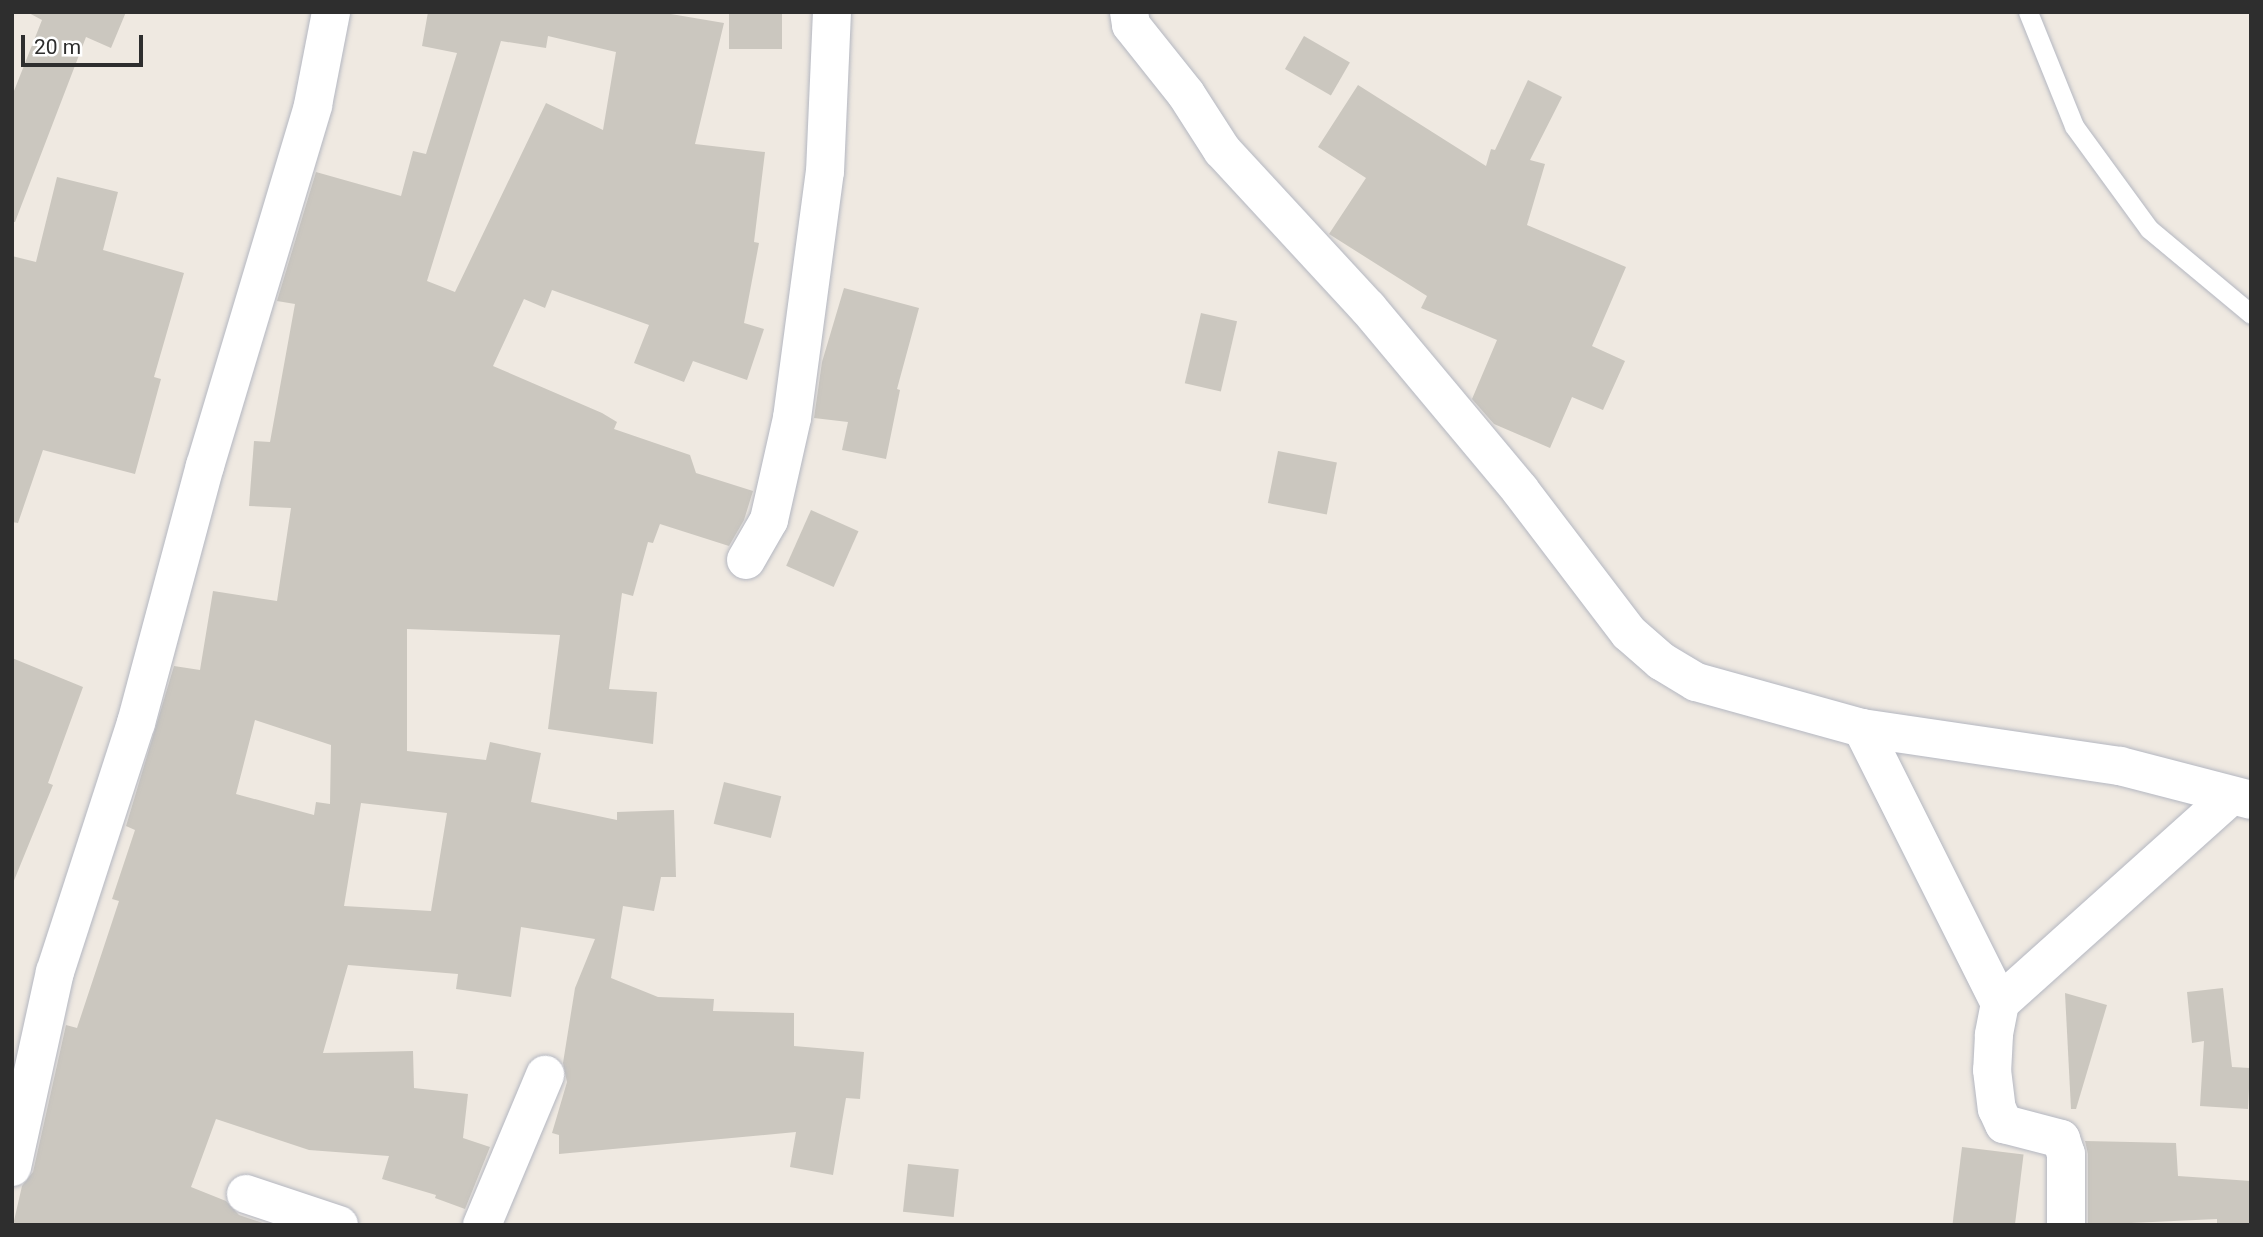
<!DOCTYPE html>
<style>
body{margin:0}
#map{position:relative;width:2263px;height:1237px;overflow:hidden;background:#efe9e1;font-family:Roboto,sans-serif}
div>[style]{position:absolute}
.building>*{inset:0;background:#cbc7bf;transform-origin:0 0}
.roads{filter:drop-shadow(0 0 2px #b4b7c1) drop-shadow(0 0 2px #b4b7c1)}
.lane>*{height:19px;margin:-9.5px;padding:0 9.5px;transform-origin:9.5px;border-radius:9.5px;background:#fff}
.street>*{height:38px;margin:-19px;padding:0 19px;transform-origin:19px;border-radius:19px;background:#fff}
span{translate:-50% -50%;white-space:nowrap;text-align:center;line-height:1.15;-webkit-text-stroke:5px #fff;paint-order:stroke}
.frame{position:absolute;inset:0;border:14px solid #2e2e2e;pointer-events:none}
.scale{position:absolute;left:21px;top:35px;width:122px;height:32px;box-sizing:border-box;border:4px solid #2e2e2e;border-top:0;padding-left:9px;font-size:21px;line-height:24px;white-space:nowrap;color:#2e2e2e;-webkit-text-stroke:5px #fff;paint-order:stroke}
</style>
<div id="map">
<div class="building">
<div style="clip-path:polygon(27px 12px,126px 12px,111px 48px,86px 37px,15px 222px,12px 222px,12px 96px,42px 20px)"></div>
<div style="clip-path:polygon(evenodd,428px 12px,659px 12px,724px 23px,695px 144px,765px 152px,754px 242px,759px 243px,744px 323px,764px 329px,747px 380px,693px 361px,684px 382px,634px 363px,649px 325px,552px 290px,545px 308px,524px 299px,493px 366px,602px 413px,617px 422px,614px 429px,690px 455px,696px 473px,753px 491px,744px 520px,729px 546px,660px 524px,653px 543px,648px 542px,633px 596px,622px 593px,609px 689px,657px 692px,653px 744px,548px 729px,560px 635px,407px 629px,407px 751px,486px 760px,490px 742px,541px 753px,531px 802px,617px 820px,617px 812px,674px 810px,676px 877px,661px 877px,654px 911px,623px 906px,611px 978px,658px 997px,714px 999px,713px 1011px,794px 1013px,794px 1046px,864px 1052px,860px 1099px,846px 1098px,833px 1175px,790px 1167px,796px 1132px,559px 1154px,559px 1135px,552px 1133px,567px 1082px,563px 1063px,575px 988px,595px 939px,521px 927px,511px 997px,456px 989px,458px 974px,348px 965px,323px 1053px,413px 1051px,414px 1088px,468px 1094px,463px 1138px,490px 1147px,465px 1209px,435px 1198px,436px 1195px,382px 1179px,389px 1156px,309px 1150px,216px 1119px,191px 1187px,226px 1201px,239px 1215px,269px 1225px,13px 1225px,22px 1186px,33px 1172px,66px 1025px,77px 1028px,119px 901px,112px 899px,135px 830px,126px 826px,174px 666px,200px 670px,213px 591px,277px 601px,291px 508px,249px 506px,254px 441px,270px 442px,295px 304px,277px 301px,316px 172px,401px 196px,413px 151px,426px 154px,457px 53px,422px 46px,428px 12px,548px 36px,616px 52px,603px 130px,546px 103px,455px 292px,427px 281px,501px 41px,546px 48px,548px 36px,428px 12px,255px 720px,331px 745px,330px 804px,316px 802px,314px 815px,236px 794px,255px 720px,428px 12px,361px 803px,447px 813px,431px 911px,344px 906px,361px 803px)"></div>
<div style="left:729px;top:12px;width:53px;height:37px"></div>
<div style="left:1304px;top:36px;width:53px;height:38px;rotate:30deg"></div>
<div style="clip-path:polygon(1528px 80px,1562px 97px,1530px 160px,1545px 164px,1527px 225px,1626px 267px,1592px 346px,1625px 361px,1603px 410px,1572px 397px,1550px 448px,1494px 424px,1472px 399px,1497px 340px,1421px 308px,1427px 296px,1329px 234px,1366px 178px,1318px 147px,1358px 85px,1486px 166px,1491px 149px,1495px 150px)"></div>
<div style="clip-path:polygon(57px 177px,118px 192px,103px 250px,184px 273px,154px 377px,161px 379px,135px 474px,43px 450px,18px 523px,12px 522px,12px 256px,36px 262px)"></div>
<div style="clip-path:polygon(844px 288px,919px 308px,897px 389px,900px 390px,886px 459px,842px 450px,848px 422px,814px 418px,822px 362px)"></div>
<div style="left:1201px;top:313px;width:37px;height:72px;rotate:13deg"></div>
<div style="left:1278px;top:451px;width:60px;height:53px;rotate:11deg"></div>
<div style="left:811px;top:510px;width:52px;height:61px;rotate:24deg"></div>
<div style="clip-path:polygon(12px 658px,83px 687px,48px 783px,53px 785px,13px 883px)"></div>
<div style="left:724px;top:782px;width:59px;height:43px;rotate:14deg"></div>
<div style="clip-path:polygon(2223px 988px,2232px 1067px,2250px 1068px,2248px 1109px,2200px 1106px,2204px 1041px,2192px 1043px,2187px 992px)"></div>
<div style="clip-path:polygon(2065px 993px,2107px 1005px,2076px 1109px,2071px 1109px)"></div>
<div style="clip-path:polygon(2085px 1141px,2176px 1143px,2178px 1176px,2251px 1181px,2251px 1225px,2217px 1225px,2217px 1219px,2088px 1225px,2088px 1154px)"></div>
<div style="left:1962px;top:1147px;width:62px;height:79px;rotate:7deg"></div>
<div style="left:908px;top:1164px;width:51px;height:48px;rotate:6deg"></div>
</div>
<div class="roads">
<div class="lane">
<div style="left:2028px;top:12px;width:123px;rotate:68deg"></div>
<div style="left:2074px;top:126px;width:127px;rotate:53.9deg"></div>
<div style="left:2149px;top:229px;width:133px;rotate:39.8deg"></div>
</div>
<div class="street">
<div style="left:1129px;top:12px;width:13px;rotate:81deg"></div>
<div style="left:1131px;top:25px;width:88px;rotate:51.4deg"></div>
<div style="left:1186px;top:94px;width:67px;rotate:57.3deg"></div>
<div style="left:1222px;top:150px;width:215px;rotate:47.3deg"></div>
<div style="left:1368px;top:308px;width:237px;rotate:50.1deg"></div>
<div style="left:1520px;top:490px;width:180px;rotate:52.7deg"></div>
<div style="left:1629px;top:633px;width:43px;rotate:41.2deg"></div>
<div style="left:1661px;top:661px;width:41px;rotate:31deg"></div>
<div style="left:1696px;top:682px;width:172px;rotate:15.5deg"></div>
<div style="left:1862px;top:728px;width:261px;rotate:8.4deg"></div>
<div style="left:2120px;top:766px;width:135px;rotate:14.5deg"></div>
<div style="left:746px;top:560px;width:46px;rotate:-60.1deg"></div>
<div style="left:769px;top:520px;width:105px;rotate:-77.3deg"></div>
<div style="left:792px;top:418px;width:248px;rotate:-82.4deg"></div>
<div style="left:825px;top:172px;width:160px;rotate:-87.5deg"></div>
<div style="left:1862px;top:728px;width:308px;rotate:63.4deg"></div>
<div style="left:2000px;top:1003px;width:33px;rotate:101deg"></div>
<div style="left:1994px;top:1035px;width:35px;rotate:93deg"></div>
<div style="left:1992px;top:1070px;width:39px;rotate:83deg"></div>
<div style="left:1997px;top:1109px;width:17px;rotate:65deg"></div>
<div style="left:2004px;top:1124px;width:59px;rotate:14.7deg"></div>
<div style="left:2061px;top:1139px;width:16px;rotate:72deg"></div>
<div style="left:2066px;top:1154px;width:71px;rotate:90deg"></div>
<div style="left:2000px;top:1003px;width:310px;rotate:-41.9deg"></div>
<div style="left:12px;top:1167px;width:200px;rotate:-77.6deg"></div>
<div style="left:55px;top:972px;width:262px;rotate:-72deg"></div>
<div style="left:136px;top:723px;width:266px;rotate:-75deg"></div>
<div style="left:205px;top:466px;width:377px;rotate:-73.3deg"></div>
<div style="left:313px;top:105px;width:95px;rotate:-79deg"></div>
<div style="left:246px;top:1194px;width:98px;rotate:18.4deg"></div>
<div style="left:482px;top:1225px;width:163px;rotate:-67.2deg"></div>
</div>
</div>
<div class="frame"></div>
<div class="scale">20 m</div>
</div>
